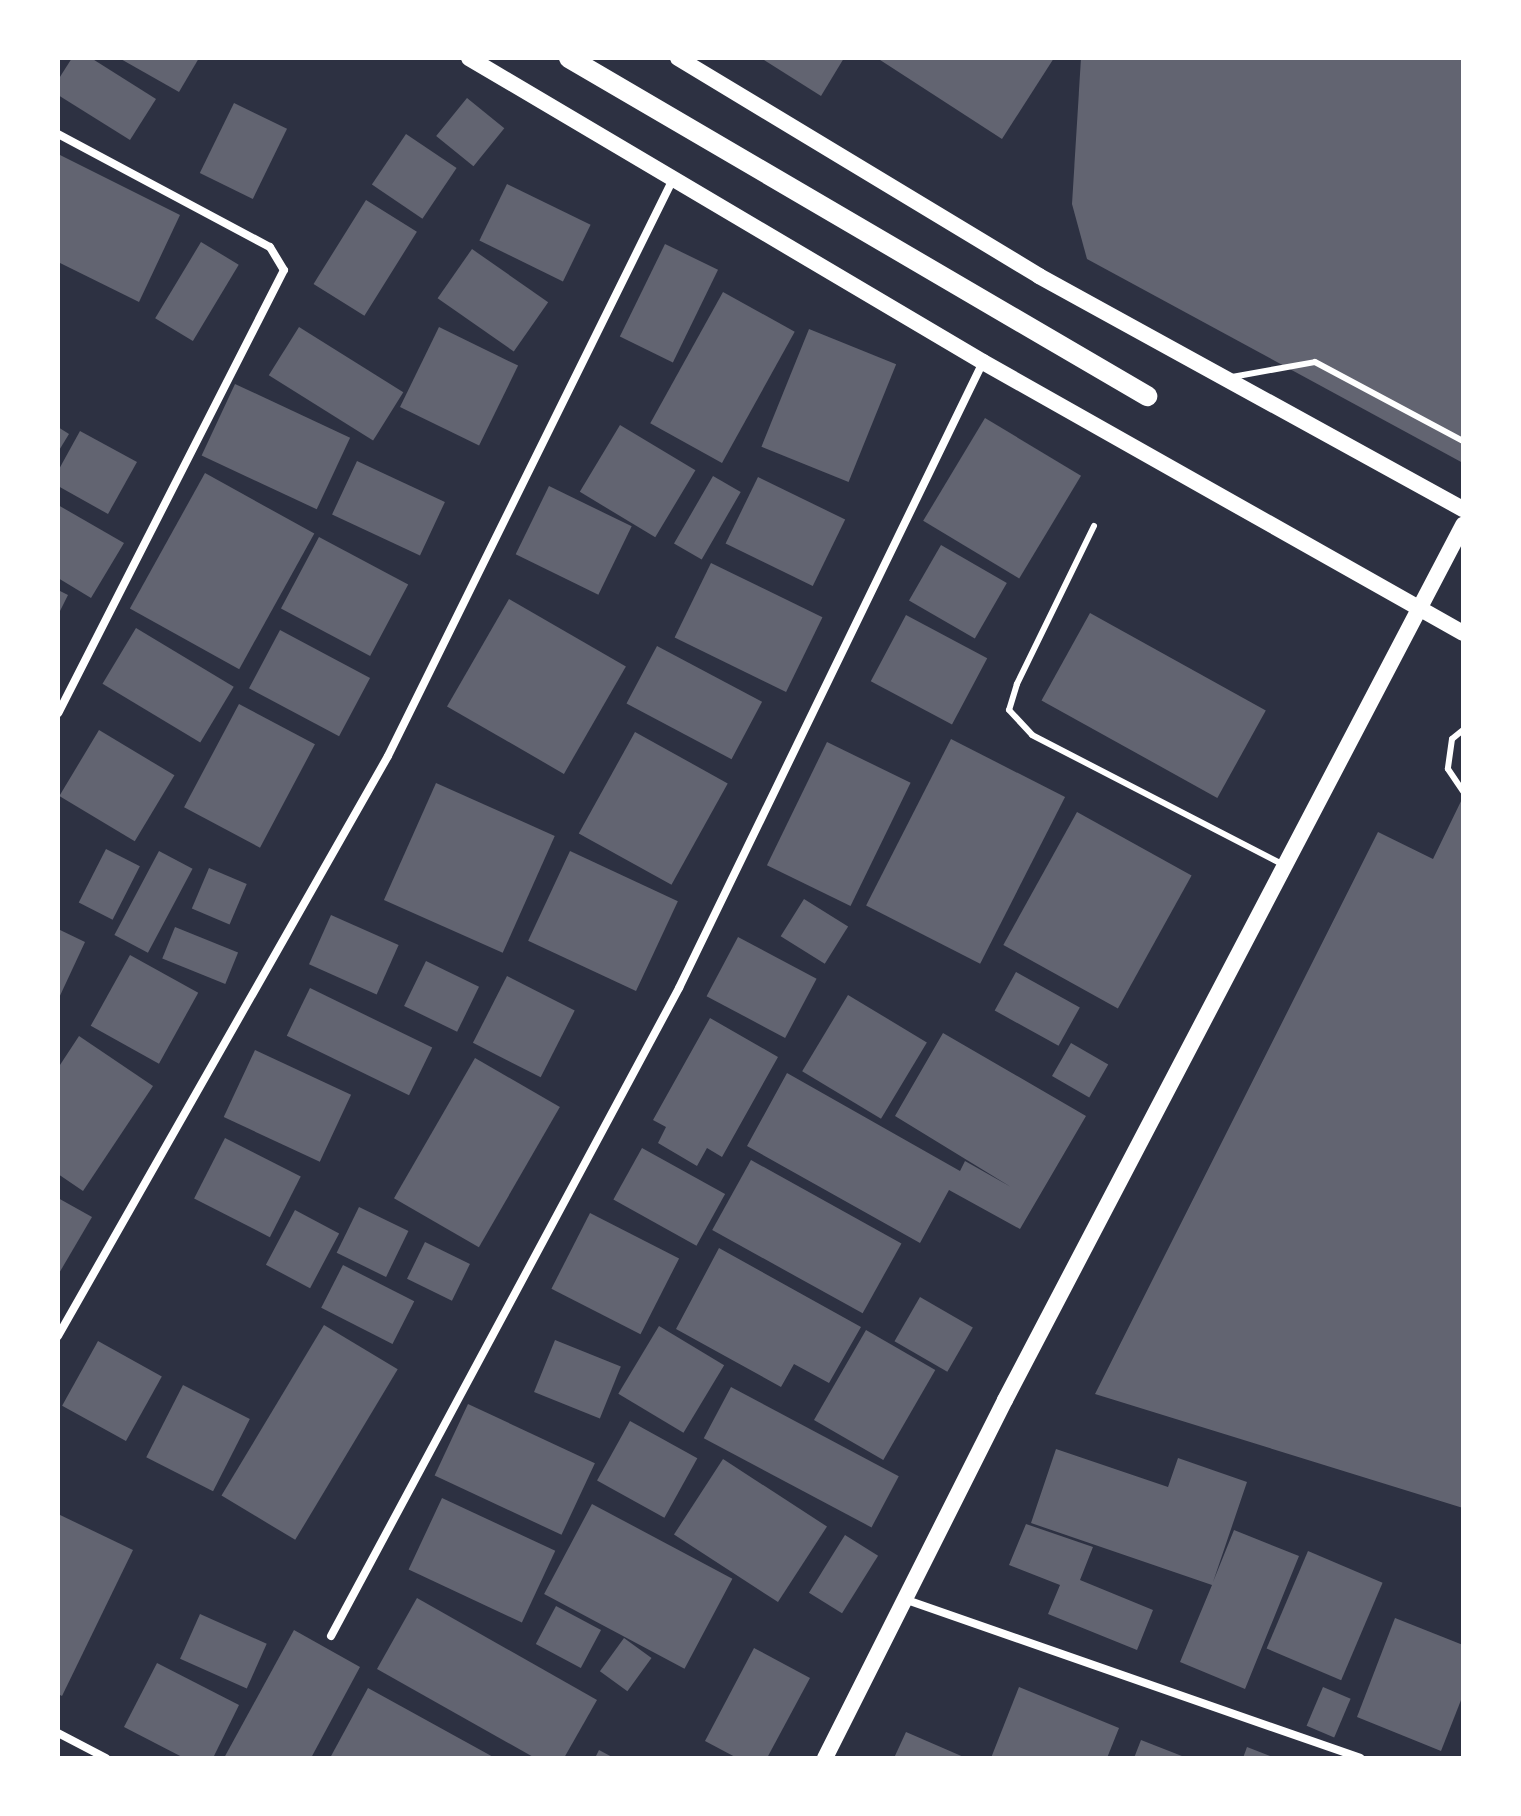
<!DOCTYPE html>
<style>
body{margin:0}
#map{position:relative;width:1521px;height:1816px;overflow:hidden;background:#2d3142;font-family:"Roboto Condensed",sans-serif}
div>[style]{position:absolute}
.building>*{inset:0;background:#626471;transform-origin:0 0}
.service>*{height:6px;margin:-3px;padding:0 3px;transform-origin:3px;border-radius:3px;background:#fff}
.minor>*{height:8px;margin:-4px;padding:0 4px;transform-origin:4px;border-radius:4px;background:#fff}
.secondary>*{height:16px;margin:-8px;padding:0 8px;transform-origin:8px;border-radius:8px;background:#fff}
.primary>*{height:20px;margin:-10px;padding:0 10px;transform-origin:10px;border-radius:10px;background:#fff}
span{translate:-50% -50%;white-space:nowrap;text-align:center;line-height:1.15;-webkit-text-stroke:7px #fff;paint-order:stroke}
.frame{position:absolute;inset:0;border:60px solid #fff;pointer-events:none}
</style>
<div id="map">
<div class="building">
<div style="clip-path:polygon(72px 58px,91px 58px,156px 99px,130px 140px,58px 95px,58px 80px)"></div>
<div style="clip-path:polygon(119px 58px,199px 58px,179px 92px)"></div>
<div style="clip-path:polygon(761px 58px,844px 58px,821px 96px)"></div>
<div style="clip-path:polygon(877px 58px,1054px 58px,1002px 139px)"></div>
<div style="clip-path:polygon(1081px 58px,1463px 58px,1463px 463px,1087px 259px,1072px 204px)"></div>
<div style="left:467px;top:98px;width:48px;height:49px;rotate:39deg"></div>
<div style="left:234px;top:103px;width:59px;height:78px;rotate:26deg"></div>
<div style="left:406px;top:134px;width:61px;height:61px;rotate:34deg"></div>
<div style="clip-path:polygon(58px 154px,180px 215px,139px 302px,58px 262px)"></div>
<div style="left:507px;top:184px;width:93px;height:63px;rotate:26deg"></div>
<div style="left:366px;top:200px;width:60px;height:99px;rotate:32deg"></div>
<div style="left:201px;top:242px;width:44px;height:89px;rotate:31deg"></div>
<div style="left:665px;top:244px;width:59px;height:103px;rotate:26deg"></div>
<div style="left:472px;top:249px;width:93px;height:60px;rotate:35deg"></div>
<div style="left:723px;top:292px;width:82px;height:150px;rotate:29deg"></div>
<div style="left:299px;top:327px;width:123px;height:57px;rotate:32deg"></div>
<div style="left:439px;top:327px;width:88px;height:89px;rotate:26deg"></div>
<div style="left:809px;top:329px;width:94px;height:127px;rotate:22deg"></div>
<div style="left:235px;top:384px;width:127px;height:79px;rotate:25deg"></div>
<div style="left:985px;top:418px;width:112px;height:120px;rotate:31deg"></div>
<div style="left:620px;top:425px;width:88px;height:78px;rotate:31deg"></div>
<div style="clip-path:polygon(58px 427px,69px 434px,58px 452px)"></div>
<div style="clip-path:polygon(80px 431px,137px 462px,108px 514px,58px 486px,58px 471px)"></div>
<div style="left:357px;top:461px;width:97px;height:59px;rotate:25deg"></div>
<div style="left:205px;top:473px;width:125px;height:155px;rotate:29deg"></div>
<div style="left:713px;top:476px;width:32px;height:78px;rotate:30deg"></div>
<div style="left:758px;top:477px;width:97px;height:74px;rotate:26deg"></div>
<div style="left:549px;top:486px;width:92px;height:76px;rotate:26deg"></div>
<div style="clip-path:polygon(58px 505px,124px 543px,91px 598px,58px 578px)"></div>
<div style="left:319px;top:537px;width:101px;height:81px;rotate:28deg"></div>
<div style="left:941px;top:545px;width:76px;height:64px;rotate:30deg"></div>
<div style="left:711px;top:563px;width:124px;height:83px;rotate:26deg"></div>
<div style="clip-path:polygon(58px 590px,68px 595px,58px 615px)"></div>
<div style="left:509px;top:599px;width:135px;height:124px;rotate:30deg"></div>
<div style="left:1090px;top:613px;width:201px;height:100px;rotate:29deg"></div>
<div style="left:906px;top:615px;width:92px;height:75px;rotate:28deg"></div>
<div style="left:136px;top:628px;width:114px;height:65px;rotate:31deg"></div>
<div style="left:280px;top:630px;width:102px;height:66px;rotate:28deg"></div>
<div style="left:657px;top:646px;width:119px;height:65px;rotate:28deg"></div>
<div style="left:239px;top:704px;width:86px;height:117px;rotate:28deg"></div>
<div style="left:99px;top:730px;width:88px;height:77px;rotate:31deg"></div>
<div style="left:635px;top:732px;width:106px;height:116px;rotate:29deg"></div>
<div style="left:951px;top:739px;width:128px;height:187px;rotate:27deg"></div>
<div style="left:827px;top:742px;width:93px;height:137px;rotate:26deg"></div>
<div style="left:436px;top:783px;width:130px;height:128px;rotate:24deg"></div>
<div style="clip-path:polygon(1463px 797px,1463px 1508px,1095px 1394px,1378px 832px,1433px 859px)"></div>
<div style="left:1077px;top:812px;width:131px;height:152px;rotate:29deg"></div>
<div style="left:106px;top:849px;width:38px;height:60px;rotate:27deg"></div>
<div style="left:159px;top:851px;width:38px;height:95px;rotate:28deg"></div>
<div style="left:570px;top:851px;width:119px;height:99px;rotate:25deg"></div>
<div style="left:209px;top:868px;width:41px;height:44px;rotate:23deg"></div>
<div style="left:804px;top:899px;width:52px;height:44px;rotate:32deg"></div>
<div style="left:331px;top:915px;width:74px;height:54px;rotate:24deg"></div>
<div style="left:175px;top:927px;width:68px;height:34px;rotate:22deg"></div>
<div style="clip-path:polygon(58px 929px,85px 942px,58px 1000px)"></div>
<div style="left:738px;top:937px;width:89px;height:67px;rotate:28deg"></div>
<div style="left:130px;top:955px;width:78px;height:81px;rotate:29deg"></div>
<div style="left:426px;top:961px;width:59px;height:50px;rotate:26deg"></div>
<div style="left:1016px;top:972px;width:73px;height:44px;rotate:29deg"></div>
<div style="left:507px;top:976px;width:76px;height:75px;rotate:27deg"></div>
<div style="left:310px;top:988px;width:136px;height:53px;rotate:26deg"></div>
<div style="left:848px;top:995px;width:92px;height:89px;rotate:31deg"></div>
<div style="clip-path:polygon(710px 1018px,778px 1057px,722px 1157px,707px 1148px,697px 1166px,658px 1143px,666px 1127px,653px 1120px)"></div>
<div style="clip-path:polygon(943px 1033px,1086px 1116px,1020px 1229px,949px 1190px,920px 1243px,747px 1146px,787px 1073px,960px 1171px,965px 1161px,1011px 1187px,895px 1116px)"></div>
<div style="clip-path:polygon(79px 1036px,153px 1086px,83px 1191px,58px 1174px,58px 1068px)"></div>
<div style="left:1071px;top:1043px;width:43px;height:38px;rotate:30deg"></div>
<div style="left:255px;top:1050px;width:106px;height:74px;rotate:25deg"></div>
<div style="left:475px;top:1058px;width:98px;height:162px;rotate:30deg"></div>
<div style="left:225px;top:1138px;width:85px;height:68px;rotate:27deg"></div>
<div style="left:642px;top:1148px;width:95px;height:59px;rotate:29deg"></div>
<div style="left:751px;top:1160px;width:172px;height:80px;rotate:29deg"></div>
<div style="clip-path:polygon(58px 1198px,92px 1217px,58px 1275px)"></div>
<div style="left:359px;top:1207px;width:55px;height:51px;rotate:26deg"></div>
<div style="left:295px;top:1210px;width:50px;height:62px;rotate:28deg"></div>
<div style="left:590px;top:1213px;width:100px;height:85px;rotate:27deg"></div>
<div style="left:425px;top:1242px;width:50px;height:41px;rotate:26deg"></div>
<div style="clip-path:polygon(719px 1248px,861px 1327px,829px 1383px,794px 1364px,781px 1387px,676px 1329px)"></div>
<div style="left:343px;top:1265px;width:80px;height:48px;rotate:27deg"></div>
<div style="left:920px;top:1297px;width:61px;height:51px;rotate:30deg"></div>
<div style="left:324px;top:1325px;width:86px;height:199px;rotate:31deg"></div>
<div style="left:659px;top:1326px;width:76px;height:79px;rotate:31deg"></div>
<div style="left:866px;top:1330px;width:80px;height:104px;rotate:30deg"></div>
<div style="left:555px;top:1340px;width:71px;height:56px;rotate:22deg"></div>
<div style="left:98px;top:1341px;width:73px;height:74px;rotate:29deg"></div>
<div style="left:183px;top:1385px;width:75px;height:81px;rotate:27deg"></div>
<div style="left:731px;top:1387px;width:190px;height:58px;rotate:28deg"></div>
<div style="left:468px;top:1404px;width:140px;height:79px;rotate:25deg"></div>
<div style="left:630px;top:1421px;width:77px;height:68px;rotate:29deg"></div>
<div style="clip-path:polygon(1056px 1449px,1168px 1487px,1178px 1458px,1247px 1482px,1213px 1582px,1234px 1530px,1299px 1556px,1245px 1689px,1180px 1662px,1212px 1585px,1031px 1523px)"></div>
<div style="left:723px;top:1459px;width:124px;height:90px;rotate:33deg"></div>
<div style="left:442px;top:1498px;width:125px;height:79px;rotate:25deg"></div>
<div style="left:592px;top:1504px;width:159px;height:102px;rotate:28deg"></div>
<div style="clip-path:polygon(58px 1514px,133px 1550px,62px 1696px,58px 1694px)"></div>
<div style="clip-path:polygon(1026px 1524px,1093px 1547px,1080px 1580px,1153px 1610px,1137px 1650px,1048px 1614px,1060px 1585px,1009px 1565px)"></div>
<div style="left:845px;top:1535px;width:39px;height:68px;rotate:32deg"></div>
<div style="left:1308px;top:1551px;width:81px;height:106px;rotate:23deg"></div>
<div style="clip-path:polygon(417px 1598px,597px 1700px,564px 1758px,535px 1758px,377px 1669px)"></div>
<div style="left:556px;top:1606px;width:51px;height:43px;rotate:28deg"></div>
<div style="left:200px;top:1614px;width:73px;height:49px;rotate:24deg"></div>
<div style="clip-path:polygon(1395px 1618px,1463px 1645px,1463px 1695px,1441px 1751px,1357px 1717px)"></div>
<div style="clip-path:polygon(294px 1630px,360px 1667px,311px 1758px,224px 1758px)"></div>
<div style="left:624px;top:1638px;width:34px;height:41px;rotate:36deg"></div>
<div style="clip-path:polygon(754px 1648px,810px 1678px,767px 1758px,737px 1758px,705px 1741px)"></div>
<div style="clip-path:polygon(157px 1663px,239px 1705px,213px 1758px,184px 1758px,124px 1727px)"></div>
<div style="clip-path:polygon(1019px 1687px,1119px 1728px,1107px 1758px,991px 1758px)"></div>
<div style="left:1323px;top:1687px;width:30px;height:42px;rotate:23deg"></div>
<div style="clip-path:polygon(368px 1688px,495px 1758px,330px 1758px)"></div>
<div style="clip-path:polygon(906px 1732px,966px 1758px,894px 1758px)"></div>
<div style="clip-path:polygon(1141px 1740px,1187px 1758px,1134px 1758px)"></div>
<div style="clip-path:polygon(1247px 1747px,1275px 1758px,1243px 1758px)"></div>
<div style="clip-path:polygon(599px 1750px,614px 1758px,595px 1758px)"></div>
</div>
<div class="service">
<div style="left:1232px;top:377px;width:84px;rotate:-10.2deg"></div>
<div style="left:1315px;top:362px;width:168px;rotate:28.1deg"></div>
<div style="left:1094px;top:526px;width:176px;rotate:116deg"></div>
<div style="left:1017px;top:684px;width:27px;rotate:107deg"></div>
<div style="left:1009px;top:710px;width:34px;rotate:47deg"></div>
<div style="left:1032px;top:735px;width:284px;rotate:27.3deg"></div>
<div style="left:1463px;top:730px;width:14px;rotate:141deg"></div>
<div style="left:1452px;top:739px;width:30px;rotate:98deg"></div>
<div style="left:1448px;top:769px;width:27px;rotate:56deg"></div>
</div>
<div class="minor">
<div style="left:58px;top:134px;width:240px;rotate:28.1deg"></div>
<div style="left:270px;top:247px;width:27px;rotate:59deg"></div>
<div style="left:284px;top:270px;width:497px;rotate:117deg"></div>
<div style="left:58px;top:1336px;width:667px;rotate:-60.36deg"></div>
<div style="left:388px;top:756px;width:644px;rotate:-63.71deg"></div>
<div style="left:904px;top:1599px;width:483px;rotate:19.2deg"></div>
<div style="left:331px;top:1636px;width:736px;rotate:-61.76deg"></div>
<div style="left:679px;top:988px;width:696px;rotate:-64.1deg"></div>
<div style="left:58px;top:1733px;width:54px;rotate:27.5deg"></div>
</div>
<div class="secondary">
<div style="left:469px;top:58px;width:597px;rotate:30.6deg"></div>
<div style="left:983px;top:362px;width:551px;rotate:29.45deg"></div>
<div style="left:678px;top:58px;width:422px;rotate:31.1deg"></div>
<div style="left:1039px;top:276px;width:484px;rotate:28.8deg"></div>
<div style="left:825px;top:1758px;width:401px;rotate:-63.3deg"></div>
<div style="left:1005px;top:1400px;width:988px;rotate:-62.37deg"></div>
</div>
<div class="primary">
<div style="left:569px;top:58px;width:670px;rotate:30.32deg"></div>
</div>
<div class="frame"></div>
</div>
